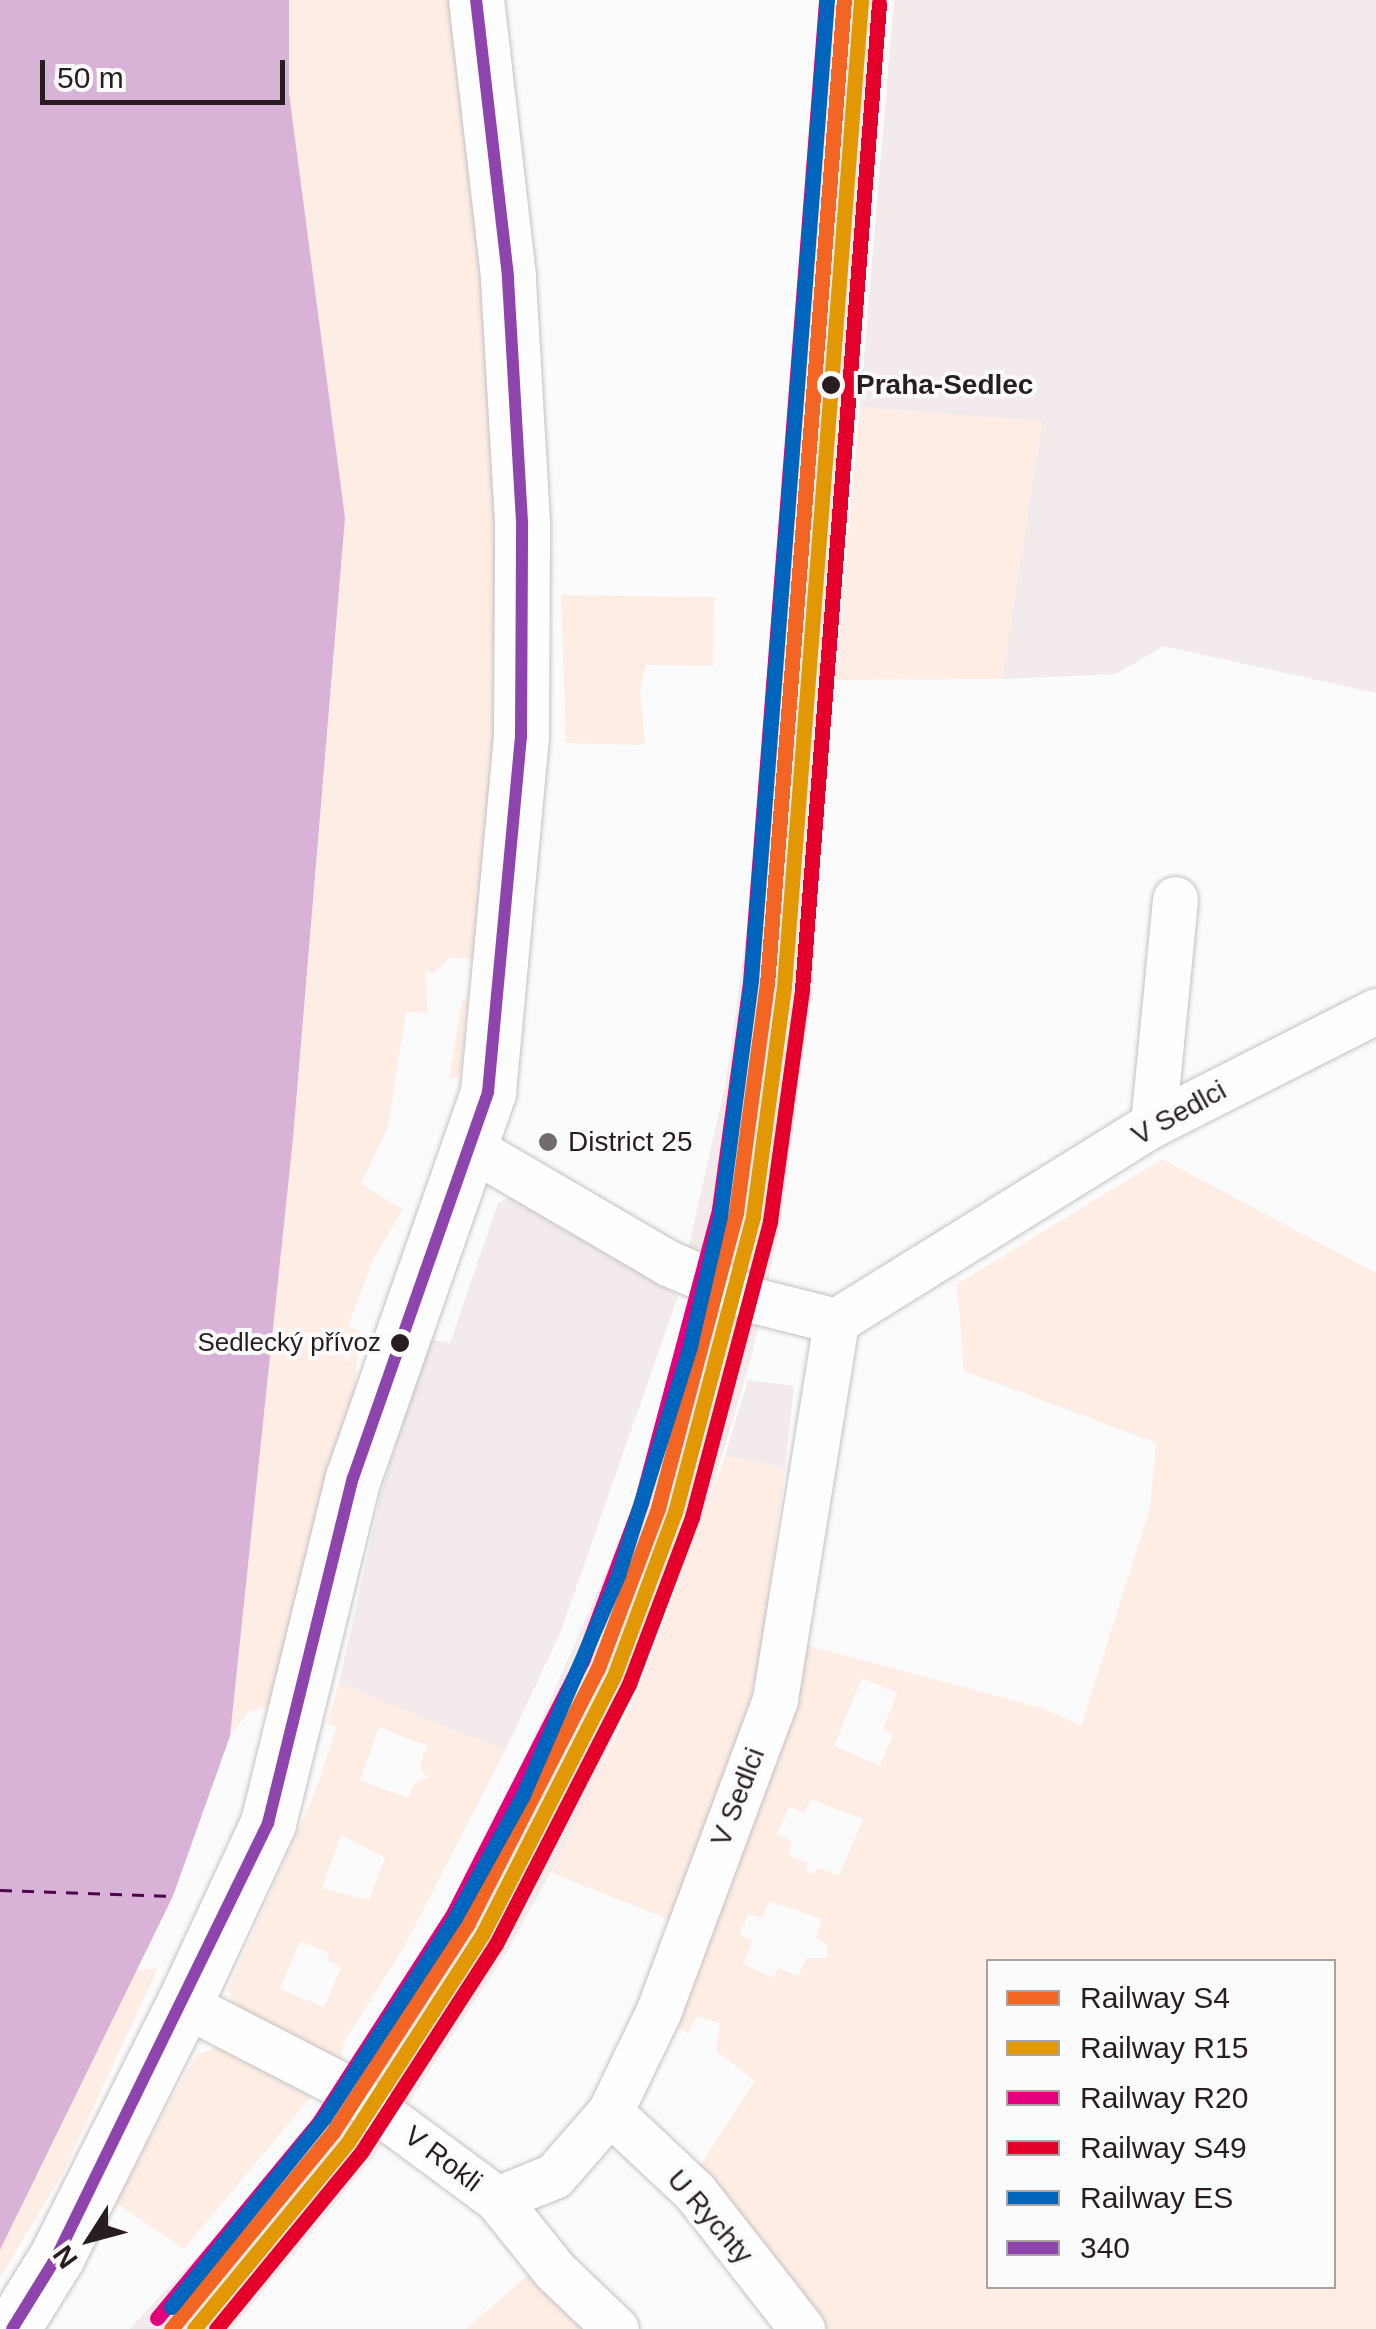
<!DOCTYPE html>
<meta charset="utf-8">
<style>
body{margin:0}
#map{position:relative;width:1376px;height:2329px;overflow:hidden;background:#fbfbfb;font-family:Arial,sans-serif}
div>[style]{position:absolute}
.built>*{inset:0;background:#f2eaeb}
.green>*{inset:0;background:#fdede5}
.water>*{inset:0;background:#d9b2d7}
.ferry>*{height:2.5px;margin-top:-1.25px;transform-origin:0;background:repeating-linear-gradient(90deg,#4d064c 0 12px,transparent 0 22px)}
.roads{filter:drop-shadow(0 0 2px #c5c0c0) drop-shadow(0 0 2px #c5c0c0)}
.minor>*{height:45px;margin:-22.5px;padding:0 22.5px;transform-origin:22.5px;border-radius:22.5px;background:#fefefe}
.major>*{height:55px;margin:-27.5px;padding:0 27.5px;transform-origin:27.5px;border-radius:27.5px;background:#fefefe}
.bus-1>*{height:12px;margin:-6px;padding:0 6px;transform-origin:6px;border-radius:6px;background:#8e44ad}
.rail-1>*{height:15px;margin:-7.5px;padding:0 7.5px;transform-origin:7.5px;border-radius:7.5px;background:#f26522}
.rail-2>*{height:15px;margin:-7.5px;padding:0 7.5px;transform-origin:7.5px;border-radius:7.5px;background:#e29803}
.rail-3>*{height:15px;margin:-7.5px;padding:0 7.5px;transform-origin:7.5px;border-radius:7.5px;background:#e5007d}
.rail-4>*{height:15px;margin:-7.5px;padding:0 7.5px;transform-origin:7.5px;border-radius:7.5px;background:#e4002b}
.rail-5>*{height:15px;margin:-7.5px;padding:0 7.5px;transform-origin:7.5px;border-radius:7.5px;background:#0065bd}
.dots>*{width:28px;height:28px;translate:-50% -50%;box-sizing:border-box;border:5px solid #fbfbfb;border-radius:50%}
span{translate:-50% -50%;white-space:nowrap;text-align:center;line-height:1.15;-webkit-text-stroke:8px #fbfbfb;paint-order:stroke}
.bus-label{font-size:26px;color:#291e1f}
.right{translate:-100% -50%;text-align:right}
.stop-label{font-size:28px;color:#291e1f;font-weight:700}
.left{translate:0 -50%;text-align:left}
.street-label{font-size:28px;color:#291e1f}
.poi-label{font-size:28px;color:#291e1f}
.legend{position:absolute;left:986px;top:1959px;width:350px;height:330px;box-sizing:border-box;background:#fbfbfb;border:2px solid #a7a3a3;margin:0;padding:12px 18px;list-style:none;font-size:30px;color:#291e1f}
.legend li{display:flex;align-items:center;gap:20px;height:50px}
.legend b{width:50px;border:2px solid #a7a3a3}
.north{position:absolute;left:40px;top:2189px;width:100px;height:100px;-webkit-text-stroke:8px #fbfbfb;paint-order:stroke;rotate:234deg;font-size:28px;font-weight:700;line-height:40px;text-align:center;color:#291e1f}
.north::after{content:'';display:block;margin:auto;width:35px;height:45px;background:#291e1f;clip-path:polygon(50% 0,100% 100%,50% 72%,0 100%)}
.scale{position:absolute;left:40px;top:60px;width:245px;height:45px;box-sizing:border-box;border:5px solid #291e1f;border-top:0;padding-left:12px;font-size:30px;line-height:35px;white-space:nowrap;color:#291e1f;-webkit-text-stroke:8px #fbfbfb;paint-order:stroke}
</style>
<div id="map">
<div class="built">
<div style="clip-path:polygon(834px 0,873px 0,816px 728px,824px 729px,813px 986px,780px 1227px,750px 1362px,702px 1522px,578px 1822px,509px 1948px,374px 2156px,232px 2329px,130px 2329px,324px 2119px,387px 2030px,464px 1898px,637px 1501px,687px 1346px,709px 1256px,688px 1249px,726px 1082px,765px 800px,772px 800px)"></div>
<div style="clip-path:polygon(894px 0,1376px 0,1376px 693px,1164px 646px,1116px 674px,1002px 679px,1042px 422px,860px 407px)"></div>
<div style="clip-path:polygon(518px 1193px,678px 1296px,561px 1631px,505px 1751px,339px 1683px,383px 1486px,428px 1339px,450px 1343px,498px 1203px)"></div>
<div style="clip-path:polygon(748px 1380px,794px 1386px,785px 1468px,725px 1456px)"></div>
</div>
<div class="green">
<div style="clip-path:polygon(289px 0,452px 0,483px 243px,499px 546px,498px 720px,475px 958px,449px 958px,434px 973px,425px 971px,428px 1013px,406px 1012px,388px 1127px,361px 1184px,403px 1209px,373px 1260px,348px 1326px,359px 1331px,354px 1406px,277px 1705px,249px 1711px,230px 1736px,293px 1139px,345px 518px,289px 93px)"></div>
<div style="clip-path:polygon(860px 407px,1042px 421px,1002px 679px,835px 680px)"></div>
<div style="clip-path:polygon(561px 595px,714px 597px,713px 666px,646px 665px,640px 690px,645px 745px,566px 743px)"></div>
<div style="clip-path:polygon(468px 998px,460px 1078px,449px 1078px,462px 1001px)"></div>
<div style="clip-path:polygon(evenodd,1162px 1159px,1376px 1273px,1376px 2329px,807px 2329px,691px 2179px,755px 2081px,716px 2051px,720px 2023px,697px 2016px,688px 2033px,674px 2027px,805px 1645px,1042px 1708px,1081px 1726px,1150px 1508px,1156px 1443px,964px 1371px,957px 1284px,1162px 1159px,862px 1678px,897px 1693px,883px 1730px,893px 1735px,880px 1765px,834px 1746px,862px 1678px,1162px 1159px,810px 1799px,863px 1819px,839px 1876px,817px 1867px,814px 1875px,806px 1872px,808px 1863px,788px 1855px,792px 1841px,777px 1835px,789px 1807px,805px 1813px,810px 1799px,1162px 1159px,769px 1901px,822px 1919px,816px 1938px,827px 1945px,827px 1958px,806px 1958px,798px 1976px,778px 1968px,773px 1978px,743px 1964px,753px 1940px,740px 1935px,748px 1914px,762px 1919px,769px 1901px,1162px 1159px,988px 1962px,1334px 1962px,1334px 2286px,988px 2286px,988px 1962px)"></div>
<div style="clip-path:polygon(725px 1456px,785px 1468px,758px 1676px,676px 1922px,551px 1873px,638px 1689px)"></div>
<div style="clip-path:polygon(evenodd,339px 1683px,505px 1751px,403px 1949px,344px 2042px,339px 2068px,234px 2007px,228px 1989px,315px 1792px,337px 1727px,327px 1723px,339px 1683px,379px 1727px,427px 1746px,420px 1766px,427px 1778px,414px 1783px,408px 1798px,360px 1780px,379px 1727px,339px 1683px,341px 1835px,385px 1858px,369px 1900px,322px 1888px,341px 1835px,339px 1683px,300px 1941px,329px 1953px,327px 1960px,341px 1967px,324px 2007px,280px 1989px,300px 1941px)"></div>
<div style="clip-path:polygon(158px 1968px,64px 2171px,0 2278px,0 2247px,130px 1971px)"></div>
<div style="clip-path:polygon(219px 2046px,311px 2097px,184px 2249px,115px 2202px,196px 2055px)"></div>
<div style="clip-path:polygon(539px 2265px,601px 2329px,466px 2329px)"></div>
</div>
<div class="water">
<div style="clip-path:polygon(0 0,289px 0,289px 93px,345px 518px,293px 1139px,230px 1736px,173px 1896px,0 2250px)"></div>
</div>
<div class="ferry">
<div style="left:0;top:1890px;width:173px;rotate:2deg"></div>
</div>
<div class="roads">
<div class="minor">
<div style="left:1153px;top:1124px;width:226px;rotate:-84.4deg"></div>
<div style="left:473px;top:1149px;width:226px;rotate:30.3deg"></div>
<div style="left:668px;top:1263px;width:97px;rotate:23.1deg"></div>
<div style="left:757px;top:1301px;width:81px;rotate:14.2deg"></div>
<div style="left:184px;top:2004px;width:183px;rotate:27.3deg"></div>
<div style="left:347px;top:2088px;width:187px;rotate:36.5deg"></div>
<div style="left:497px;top:2199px;width:92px;rotate:51.1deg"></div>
<div style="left:555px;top:2271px;width:84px;rotate:43.6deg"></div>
<div style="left:610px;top:2112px;width:117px;rotate:43.3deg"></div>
<div style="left:695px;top:2192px;width:174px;rotate:52deg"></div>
<div style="left:497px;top:2199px;width:61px;rotate:-22deg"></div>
<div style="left:554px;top:2176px;width:85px;rotate:-48.8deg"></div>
<div style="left:610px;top:2112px;width:113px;rotate:-64.3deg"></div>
<div style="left:659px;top:2010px;width:332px;rotate:-69.5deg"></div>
<div style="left:775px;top:1699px;width:383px;rotate:-80.8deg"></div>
<div style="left:836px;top:1321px;width:373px;rotate:-31.9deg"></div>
<div style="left:1153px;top:1124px;width:250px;rotate:-26.9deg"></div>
</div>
<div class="major">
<div style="left:12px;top:2329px;width:86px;rotate:-58.3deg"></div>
<div style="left:57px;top:2256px;width:282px;rotate:-63.3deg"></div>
<div style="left:184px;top:2004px;width:200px;rotate:-65.1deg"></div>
<div style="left:268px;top:1823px;width:355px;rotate:-76.2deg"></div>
<div style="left:353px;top:1478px;width:409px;rotate:-70.7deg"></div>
<div style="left:488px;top:1092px;width:358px;rotate:-84.7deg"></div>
<div style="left:521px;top:736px;width:214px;rotate:-89.7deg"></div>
<div style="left:522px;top:522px;width:246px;rotate:-93.3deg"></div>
<div style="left:508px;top:276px;width:278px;rotate:-96.6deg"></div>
</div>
</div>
<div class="bus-1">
<div style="left:12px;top:2329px;width:86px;rotate:-58.3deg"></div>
<div style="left:57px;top:2256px;width:482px;rotate:-64deg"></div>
<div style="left:268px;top:1823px;width:355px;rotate:-76.2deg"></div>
<div style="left:353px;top:1478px;width:409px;rotate:-70.7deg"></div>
<div style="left:488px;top:1092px;width:358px;rotate:-84.7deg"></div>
<div style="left:521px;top:736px;width:214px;rotate:-89.7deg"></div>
<div style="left:522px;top:522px;width:246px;rotate:-93.3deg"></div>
<div style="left:508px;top:276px;width:278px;rotate:-96.6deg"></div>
</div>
<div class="rail-1">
<div style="left:171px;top:2329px;width:255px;rotate:-50.6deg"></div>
<div style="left:333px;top:2132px;width:247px;rotate:-57.1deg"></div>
<div style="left:467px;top:1925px;width:288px;rotate:-63deg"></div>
<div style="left:598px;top:1668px;width:171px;rotate:-69.4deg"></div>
<div style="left:658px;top:1508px;width:306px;rotate:-75.2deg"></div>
<div style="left:736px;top:1212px;width:230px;rotate:-82.3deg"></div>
<div style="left:767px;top:984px;width:987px;rotate:-85.53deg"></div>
</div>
<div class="rail-2">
<div style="left:194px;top:2329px;width:242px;rotate:-50.5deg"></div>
<div style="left:348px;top:2142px;width:247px;rotate:-57.1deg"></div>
<div style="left:482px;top:1935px;width:291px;rotate:-63deg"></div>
<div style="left:614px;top:1676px;width:175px;rotate:-69.6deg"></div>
<div style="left:675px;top:1512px;width:306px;rotate:-75.2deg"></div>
<div style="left:753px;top:1216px;width:232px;rotate:-82.3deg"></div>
<div style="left:784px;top:986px;width:988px;rotate:-85.53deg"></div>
</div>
<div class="rail-3">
<div style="left:157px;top:2318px;width:254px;rotate:-50.4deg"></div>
<div style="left:319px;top:2122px;width:245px;rotate:-57.2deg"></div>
<div style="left:452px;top:1916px;width:286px;rotate:-63deg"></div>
<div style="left:582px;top:1661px;width:169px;rotate:-69.5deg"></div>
<div style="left:641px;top:1503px;width:304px;rotate:-75.1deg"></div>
<div style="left:719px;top:1209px;width:229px;rotate:-82.2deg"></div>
<div style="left:750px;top:982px;width:985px;rotate:-85.57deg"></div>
</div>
<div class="rail-4">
<div style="left:216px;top:2329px;width:230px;rotate:-50.6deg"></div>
<div style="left:362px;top:2151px;width:247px;rotate:-57.1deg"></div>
<div style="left:496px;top:1944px;width:292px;rotate:-62.9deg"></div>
<div style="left:629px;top:1684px;width:178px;rotate:-69.3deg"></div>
<div style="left:692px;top:1517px;width:306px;rotate:-75.2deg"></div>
<div style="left:770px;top:1221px;width:234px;rotate:-82.1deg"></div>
<div style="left:802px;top:989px;width:989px;rotate:-85.53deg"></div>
</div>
<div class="rail-5">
<div style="left:171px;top:2307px;width:243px;rotate:-51deg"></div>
<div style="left:324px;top:2118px;width:241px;rotate:-56.8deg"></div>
<div style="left:456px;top:1916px;width:138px;rotate:-61deg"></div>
<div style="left:523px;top:1795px;width:240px;rotate:-66.6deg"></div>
<div style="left:618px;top:1575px;width:240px;rotate:-72.5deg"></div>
<div style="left:690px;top:1346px;width:133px;rotate:-77deg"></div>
<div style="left:720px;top:1216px;width:238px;rotate:-82.5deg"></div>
<div style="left:751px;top:980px;width:983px;rotate:-85.57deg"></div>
</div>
<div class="dots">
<div style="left:831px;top:385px;background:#291e1f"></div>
<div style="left:548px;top:1142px;background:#726b6c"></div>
<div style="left:400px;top:1343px;background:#291e1f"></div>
</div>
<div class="bus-label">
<span class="right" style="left:381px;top:1343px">Sedlecký přívoz</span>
</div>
<div class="stop-label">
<span class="left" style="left:856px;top:385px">Praha-Sedlec</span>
</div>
<div class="street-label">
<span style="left:1179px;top:1113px;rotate:-29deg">V Sedlci</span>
<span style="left:738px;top:1797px;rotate:-69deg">V Sedlci</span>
<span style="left:443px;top:2159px;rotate:37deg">V Rokli</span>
<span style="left:710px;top:2217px;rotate:49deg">U Rychty</span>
</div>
<div class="poi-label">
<span class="left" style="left:568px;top:1142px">District 25</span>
</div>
<ul class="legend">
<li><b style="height:12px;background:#f26522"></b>Railway S4</li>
<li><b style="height:12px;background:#e29803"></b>Railway R15</li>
<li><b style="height:12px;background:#e5007d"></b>Railway R20</li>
<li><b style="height:12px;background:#e4002b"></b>Railway S49</li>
<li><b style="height:12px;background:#0065bd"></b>Railway ES</li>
<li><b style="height:12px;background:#8e44ad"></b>340</li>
</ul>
<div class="north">N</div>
<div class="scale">50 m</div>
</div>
